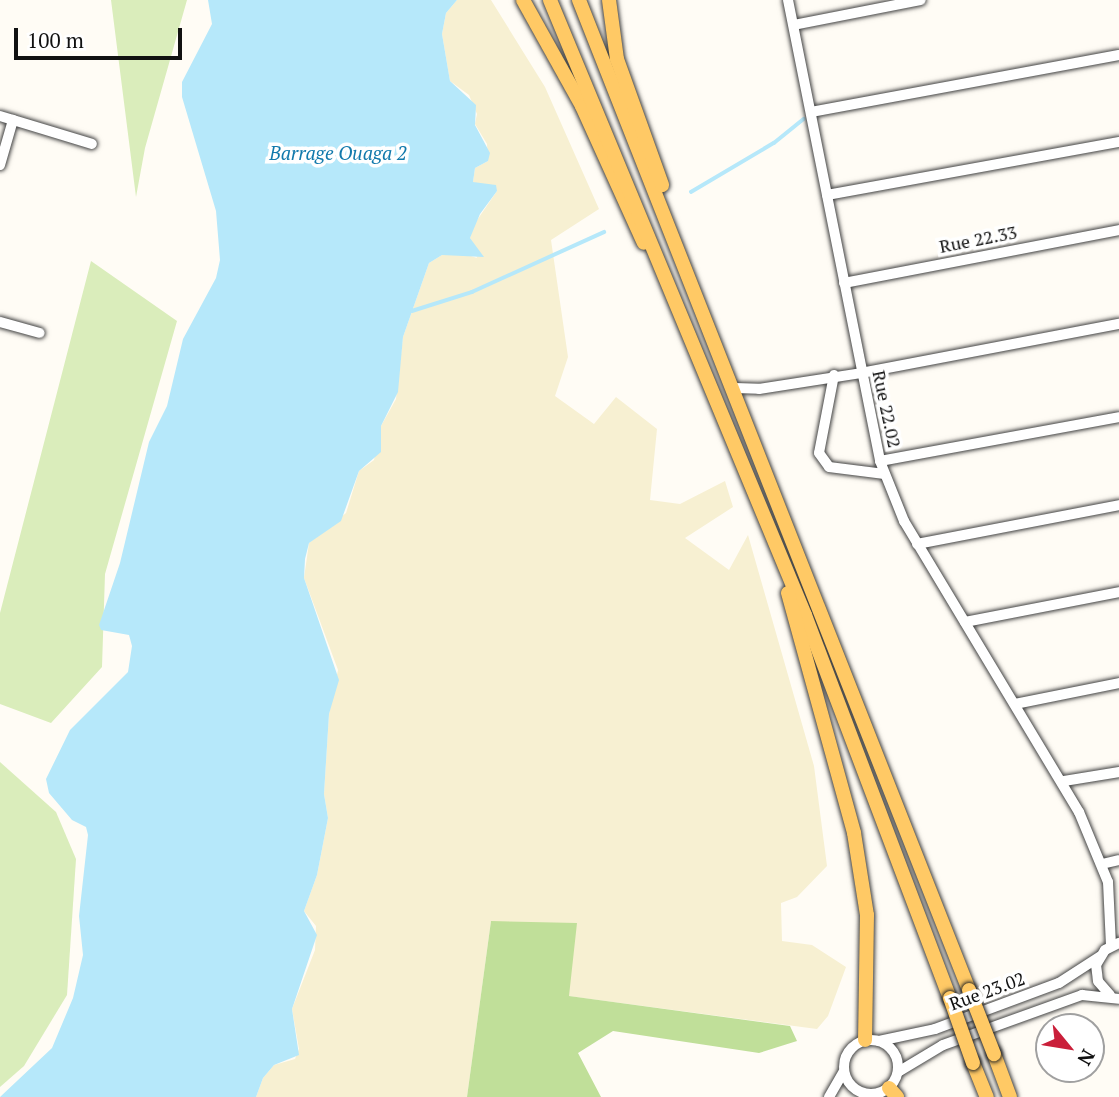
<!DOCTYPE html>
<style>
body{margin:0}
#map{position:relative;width:1119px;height:1097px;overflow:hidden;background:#fffcf5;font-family:"PT Serif",serif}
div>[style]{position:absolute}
.farmland>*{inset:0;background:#f7f0d2}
.green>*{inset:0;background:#daedbb}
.forest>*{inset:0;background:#c0df99}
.water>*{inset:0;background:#b6e8fa}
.stream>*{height:3.5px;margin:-1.75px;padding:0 1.75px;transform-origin:1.75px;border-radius:1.75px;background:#b6e8fa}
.roads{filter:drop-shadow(0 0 2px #444) drop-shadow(0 0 2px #444)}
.minor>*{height:10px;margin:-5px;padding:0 5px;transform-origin:5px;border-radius:5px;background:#fff}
.minor>.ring{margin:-5px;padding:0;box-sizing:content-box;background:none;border:10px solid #fff;border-radius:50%}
.major>*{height:14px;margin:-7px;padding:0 7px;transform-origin:7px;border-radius:7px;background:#ffc965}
.bridges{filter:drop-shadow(0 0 2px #222) drop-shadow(0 0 2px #222)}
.major-bridge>*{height:14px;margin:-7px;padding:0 7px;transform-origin:7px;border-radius:7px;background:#ffc965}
span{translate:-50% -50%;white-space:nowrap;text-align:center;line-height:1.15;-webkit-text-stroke:7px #fff;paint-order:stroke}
.street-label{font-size:18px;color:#111}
.water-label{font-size:19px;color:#1179ac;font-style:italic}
.north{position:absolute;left:1035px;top:1013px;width:70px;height:70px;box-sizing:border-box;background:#fff;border:2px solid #a0a0a0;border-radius:50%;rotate:120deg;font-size:19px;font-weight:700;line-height:28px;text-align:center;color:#111}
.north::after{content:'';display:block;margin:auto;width:24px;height:32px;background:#ca1f3a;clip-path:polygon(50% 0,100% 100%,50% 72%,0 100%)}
.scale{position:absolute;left:14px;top:28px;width:168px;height:32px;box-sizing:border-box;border:4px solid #111;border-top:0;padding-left:9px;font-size:21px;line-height:24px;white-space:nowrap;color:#111;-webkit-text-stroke:5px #fff;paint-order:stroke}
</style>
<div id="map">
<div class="farmland">
<div style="clip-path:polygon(457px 0,491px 0,545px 87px,599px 209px,551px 240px,568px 357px,555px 396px,594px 424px,616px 397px,657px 429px,650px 500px,680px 504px,725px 481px,733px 507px,685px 538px,729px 570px,748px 535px,814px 766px,827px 866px,797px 897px,781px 903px,782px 941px,812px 945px,846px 967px,828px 1016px,817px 1029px,568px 996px,491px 921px,467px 1097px,256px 1097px,263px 1078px,274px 1065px,295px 1059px,299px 1049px,292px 1009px,315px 950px,316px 926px,304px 911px,317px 875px,328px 818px,324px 794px,329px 714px,338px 670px,304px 578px,309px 543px,346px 513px,359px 471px,374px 460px,381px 426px,396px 399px,403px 337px,429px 263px,442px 255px,462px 253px,477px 258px,470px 238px,473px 226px,497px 191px,473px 182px,475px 168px,488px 161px,487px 144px,475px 124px,477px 114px,469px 95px,450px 81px,442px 34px,446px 13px)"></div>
</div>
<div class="green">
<div style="clip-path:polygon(111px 0,187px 0,145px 148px,136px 197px)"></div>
<div style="clip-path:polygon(91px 261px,177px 321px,105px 574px,102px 667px,51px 723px,0 704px,0 613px)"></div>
<div style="clip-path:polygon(0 762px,56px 812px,76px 859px,67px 995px,24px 1066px,0 1087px)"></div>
</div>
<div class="forest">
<div style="clip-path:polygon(491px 921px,577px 923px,569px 996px,790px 1026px,797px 1041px,759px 1053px,613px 1031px,578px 1053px,601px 1097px,467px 1097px)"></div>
</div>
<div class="water">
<div style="clip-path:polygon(208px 0,457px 0,446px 13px,442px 34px,450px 81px,476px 105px,475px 125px,490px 153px,488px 161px,475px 168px,473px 182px,496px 185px,497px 191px,480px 214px,470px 238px,484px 257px,442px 255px,429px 263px,403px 337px,398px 392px,381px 426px,381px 452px,359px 471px,341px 521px,309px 543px,305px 559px,304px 578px,339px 680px,329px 714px,324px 794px,328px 818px,317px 875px,304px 911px,317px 935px,292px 1009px,299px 1055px,274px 1065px,263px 1078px,256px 1097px,0 1097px,52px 1048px,73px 998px,83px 955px,79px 916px,88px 835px,86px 827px,72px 820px,49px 793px,46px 779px,70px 730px,128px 672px,132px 646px,129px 635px,101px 630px,99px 625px,120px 563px,149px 442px,167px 406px,183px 339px,216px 278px,220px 260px,216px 211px,182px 97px,182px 82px,212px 24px)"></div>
</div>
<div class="stream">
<div style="left:691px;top:192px;width:96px;rotate:-30.6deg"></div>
<div style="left:774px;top:143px;width:38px;rotate:-39deg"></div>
<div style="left:412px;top:311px;width:63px;rotate:-17.6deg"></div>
<div style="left:472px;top:292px;width:145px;rotate:-24.4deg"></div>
</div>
<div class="roads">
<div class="minor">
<div style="left:788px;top:0;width:470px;rotate:78.7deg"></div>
<div style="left:880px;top:461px;width:65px;rotate:68.2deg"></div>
<div style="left:904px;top:521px;width:340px;rotate:59deg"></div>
<div style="left:1079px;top:812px;width:76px;rotate:67.5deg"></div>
<div style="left:1108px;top:882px;width:64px;rotate:87.3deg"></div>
<div style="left:794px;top:25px;width:129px;rotate:-11.1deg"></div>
<div style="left:811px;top:112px;width:313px;rotate:-10.5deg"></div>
<div style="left:0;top:116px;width:96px;rotate:16.9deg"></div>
<div style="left:0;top:165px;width:47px;rotate:-73.9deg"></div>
<div style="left:827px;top:195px;width:297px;rotate:-10.3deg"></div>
<div style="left:844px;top:283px;width:280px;rotate:-10.9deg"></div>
<div style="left:0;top:322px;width:41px;rotate:15.4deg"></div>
<div style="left:834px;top:375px;width:79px;rotate:100.9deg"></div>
<div style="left:819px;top:453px;width:17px;rotate:54deg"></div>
<div style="left:829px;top:467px;width:56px;rotate:7.1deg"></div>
<div style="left:735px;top:388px;width:24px;rotate:2deg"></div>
<div style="left:759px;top:389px;width:103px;rotate:-8.9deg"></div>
<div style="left:861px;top:373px;width:263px;rotate:-10.8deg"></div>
<div style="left:880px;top:461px;width:243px;rotate:-10.4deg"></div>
<div style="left:917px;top:544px;width:206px;rotate:-10.9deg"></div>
<div style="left:965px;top:622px;width:157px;rotate:-11deg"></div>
<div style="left:1015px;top:704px;width:106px;rotate:-11.4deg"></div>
<div style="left:1064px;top:781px;width:56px;rotate:-9.3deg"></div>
<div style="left:1102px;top:864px;width:17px;rotate:-13deg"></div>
<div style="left:1110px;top:995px;width:18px;rotate:-131deg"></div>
<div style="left:1098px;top:981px;width:16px;rotate:-97deg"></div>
<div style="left:1096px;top:965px;width:17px;rotate:-59deg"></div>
<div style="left:1105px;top:950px;width:16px;rotate:-27deg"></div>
<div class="ring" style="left:844px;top:1040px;width:44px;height:44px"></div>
<div style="left:879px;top:1041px;width:57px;rotate:-12.1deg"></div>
<div style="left:935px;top:1029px;width:132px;rotate:-20.4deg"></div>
<div style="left:1059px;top:983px;width:48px;rotate:-33deg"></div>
<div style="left:898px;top:1072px;width:52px;rotate:-31deg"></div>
<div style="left:943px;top:1045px;width:148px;rotate:-19.8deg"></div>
<div style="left:1082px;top:995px;width:37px;rotate:6deg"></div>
<div style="left:829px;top:1097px;width:30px;rotate:-60deg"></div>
</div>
<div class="major">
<div style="left:523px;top:0;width:121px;rotate:60.9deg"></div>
<div style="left:582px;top:106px;width:150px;rotate:65.7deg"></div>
<div style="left:550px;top:0;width:666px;rotate:67.48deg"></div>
<div style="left:805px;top:615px;width:410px;rotate:69.3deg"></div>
<div style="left:579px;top:0;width:1064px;rotate:68.5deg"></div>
<div style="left:609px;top:0;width:60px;rotate:82.3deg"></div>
<div style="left:617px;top:59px;width:134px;rotate:70.3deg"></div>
<div style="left:788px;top:593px;width:249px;rotate:74.6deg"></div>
<div style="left:854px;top:833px;width:83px;rotate:81deg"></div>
<div style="left:867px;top:915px;width:125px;rotate:90.9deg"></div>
<div style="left:994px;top:1054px;width:46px;rotate:69.6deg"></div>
<div style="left:973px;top:1063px;width:37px;rotate:68deg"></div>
<div style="left:889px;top:1088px;width:12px;rotate:48deg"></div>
</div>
</div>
<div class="bridges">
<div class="major-bridge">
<div style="left:969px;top:990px;width:69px;rotate:68.7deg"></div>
<div style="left:950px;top:998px;width:69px;rotate:70.5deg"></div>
</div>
</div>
<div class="street-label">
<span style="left:978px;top:239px;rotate:-11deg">Rue 22.33</span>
<span style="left:887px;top:409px;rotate:78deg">Rue 22.02</span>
<span style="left:987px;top:991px;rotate:-20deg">Rue 23.02</span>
</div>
<div class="water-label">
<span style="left:338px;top:153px">Barrage Ouaga 2</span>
</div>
<div class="north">N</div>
<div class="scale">100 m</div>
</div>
